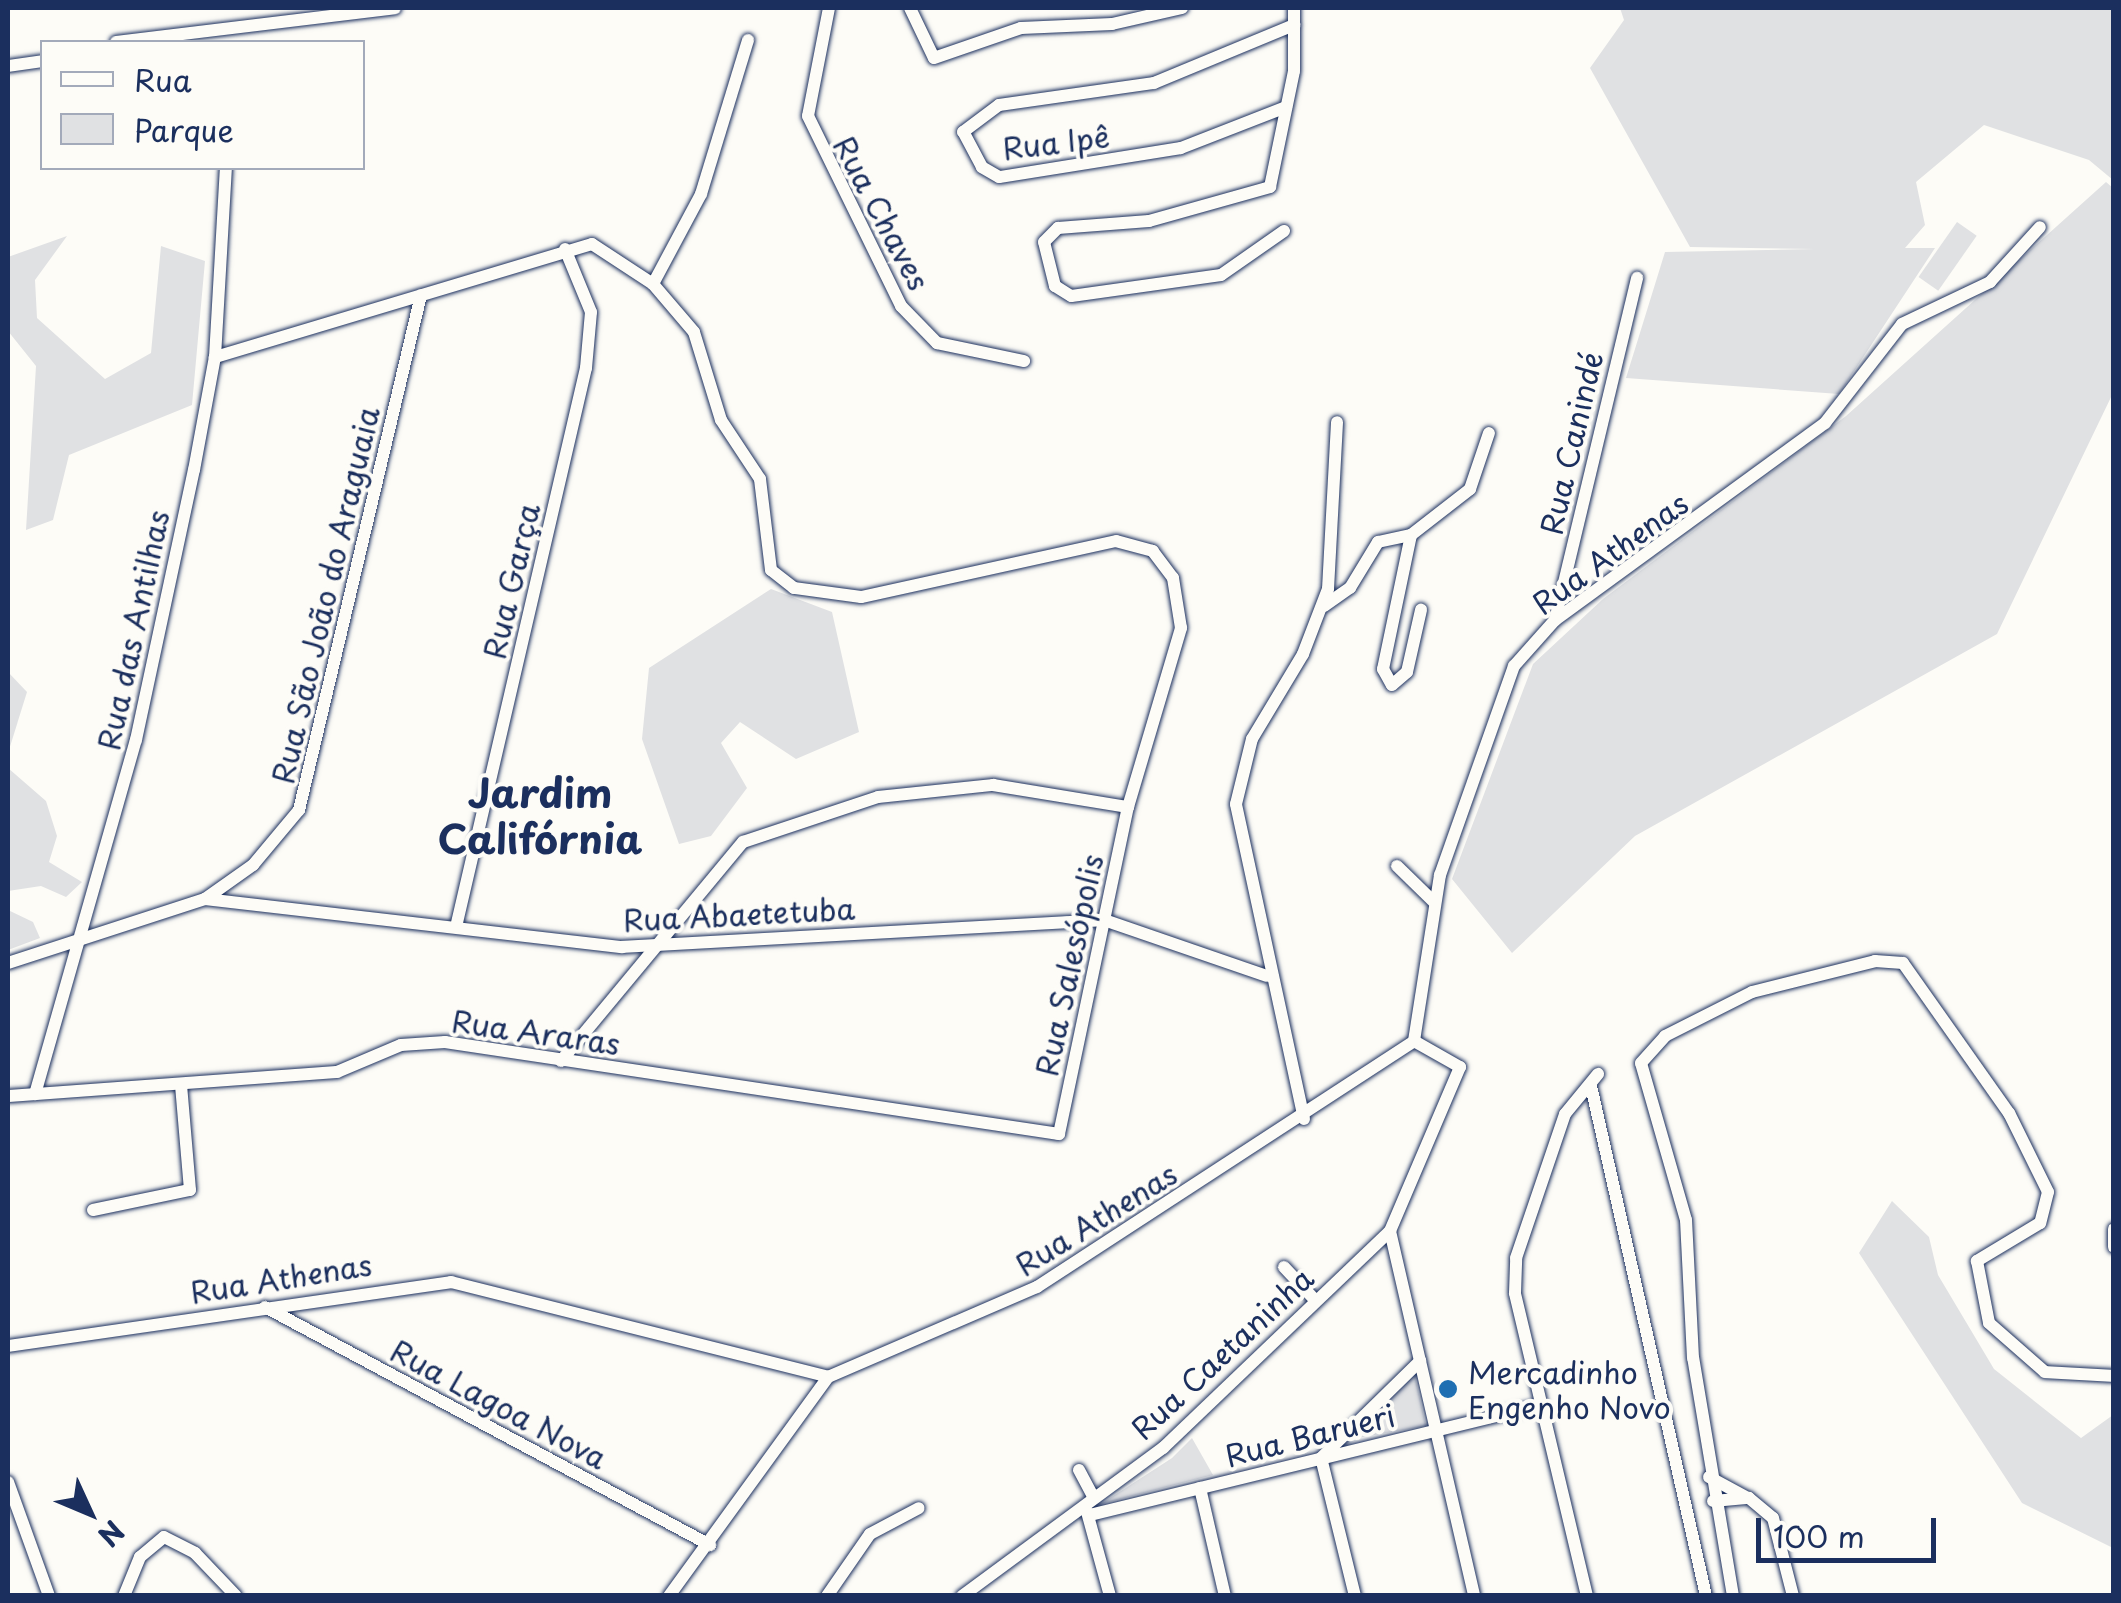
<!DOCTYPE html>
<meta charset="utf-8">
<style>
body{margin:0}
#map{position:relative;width:2121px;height:1603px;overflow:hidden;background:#fdfcf7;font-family:"Playpen Sans",sans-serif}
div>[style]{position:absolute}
.green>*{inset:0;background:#e0e1e3;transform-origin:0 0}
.roads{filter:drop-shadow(0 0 2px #1b2f5e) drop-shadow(0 0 2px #1b2f5e)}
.minor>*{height:12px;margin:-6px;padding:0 6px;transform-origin:6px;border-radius:6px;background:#fdfcf7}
.dots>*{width:28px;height:28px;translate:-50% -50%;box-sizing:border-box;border:5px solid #fdfcf7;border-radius:50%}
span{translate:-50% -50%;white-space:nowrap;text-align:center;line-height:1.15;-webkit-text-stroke:8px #fdfcf7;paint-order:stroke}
.street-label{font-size:30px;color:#1b2f5e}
.poi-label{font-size:30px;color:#1b2f5e}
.left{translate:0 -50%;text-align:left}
.district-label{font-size:40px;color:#1b2f5e;font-weight:700}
.frame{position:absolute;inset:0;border:10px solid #1b2f5e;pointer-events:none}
.legend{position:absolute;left:40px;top:40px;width:325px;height:130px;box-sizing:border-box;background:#fdfcf7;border:2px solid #a3aaba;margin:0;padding:12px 18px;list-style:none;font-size:30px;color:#1b2f5e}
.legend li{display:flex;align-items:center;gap:20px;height:50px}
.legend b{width:50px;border:2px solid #a3aaba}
.north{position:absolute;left:40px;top:1463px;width:100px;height:100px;-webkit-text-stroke:8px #fdfcf7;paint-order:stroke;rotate:134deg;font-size:28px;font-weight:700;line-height:40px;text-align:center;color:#1b2f5e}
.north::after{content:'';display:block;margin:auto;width:35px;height:45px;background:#1b2f5e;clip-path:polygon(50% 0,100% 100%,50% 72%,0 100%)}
.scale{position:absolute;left:1756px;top:1518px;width:180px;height:45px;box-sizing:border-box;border:5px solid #1b2f5e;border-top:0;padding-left:12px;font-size:30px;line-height:35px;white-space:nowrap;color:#1b2f5e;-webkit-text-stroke:8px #fdfcf7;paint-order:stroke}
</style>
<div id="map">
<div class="green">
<div style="clip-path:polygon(1620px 8px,2113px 8px,2113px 180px,2089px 160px,1984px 125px,1916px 182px,1925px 225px,1905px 248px,1935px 248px,1839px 394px,1626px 378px,1665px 252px,1815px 249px,1690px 247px,1590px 68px,1624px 20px)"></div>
<div style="clip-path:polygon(2106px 182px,2113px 188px,2113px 393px,1997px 634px,1635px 836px,1512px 953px,1452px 879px,1533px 664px,1603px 599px,1846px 416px)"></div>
<div style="left:1957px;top:222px;width:24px;height:67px;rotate:35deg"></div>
<div style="clip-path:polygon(67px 236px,35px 280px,37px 318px,105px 379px,151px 353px,161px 246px,205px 261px,192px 405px,69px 455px,53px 520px,26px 530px,36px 366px,8px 331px,8px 257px)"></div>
<div style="clip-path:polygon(771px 589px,832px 612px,859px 732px,796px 759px,740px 722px,721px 743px,747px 788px,711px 836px,679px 844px,642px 739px,649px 668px)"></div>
<div style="clip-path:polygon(8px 672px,27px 692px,8px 753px)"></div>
<div style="clip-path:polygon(8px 768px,46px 801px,57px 836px,49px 862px,82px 882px,66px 897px,41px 886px,8px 891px)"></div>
<div style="clip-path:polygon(8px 910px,33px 922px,40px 938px,8px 950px)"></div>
<div style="clip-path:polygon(1892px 1201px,1929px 1237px,1938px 1275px,1994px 1369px,2081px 1438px,2113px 1415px,2113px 1548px,2022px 1503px,1859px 1253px)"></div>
<div style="clip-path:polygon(1414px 1372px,1426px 1426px,1357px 1438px,1358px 1428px)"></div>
<div style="clip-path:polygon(1192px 1438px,1213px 1475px,1101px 1504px,1172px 1458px)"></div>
</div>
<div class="roads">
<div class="minor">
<div style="left:829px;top:8px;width:110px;rotate:101deg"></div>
<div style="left:808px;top:116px;width:212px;rotate:63.9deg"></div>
<div style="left:901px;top:306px;width:52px;rotate:45.8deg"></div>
<div style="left:937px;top:343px;width:89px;rotate:11.7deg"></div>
<div style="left:910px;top:8px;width:55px;rotate:64.4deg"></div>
<div style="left:934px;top:58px;width:92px;rotate:-19deg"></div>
<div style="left:1021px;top:28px;width:91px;rotate:-2.5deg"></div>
<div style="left:1112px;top:24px;width:72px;rotate:-12.9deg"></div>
<div style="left:116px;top:42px;width:281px;rotate:-6.9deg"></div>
<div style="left:8px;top:66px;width:34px;rotate:-8deg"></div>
<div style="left:1286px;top:107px;width:113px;rotate:158.7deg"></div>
<div style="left:1181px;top:148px;width:184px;rotate:170.9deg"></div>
<div style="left:999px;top:177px;width:20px;rotate:-150deg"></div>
<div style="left:982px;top:167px;width:40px;rotate:-118deg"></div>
<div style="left:963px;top:132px;width:45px;rotate:-36.9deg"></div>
<div style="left:999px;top:105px;width:157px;rotate:-8.1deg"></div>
<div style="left:1154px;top:83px;width:152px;rotate:-22.5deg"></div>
<div style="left:1284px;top:231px;width:77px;rotate:145.1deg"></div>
<div style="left:1221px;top:275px;width:151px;rotate:172deg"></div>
<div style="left:1071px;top:296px;width:19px;rotate:-148deg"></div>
<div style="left:1055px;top:286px;width:45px;rotate:-104deg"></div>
<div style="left:1044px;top:242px;width:20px;rotate:-45deg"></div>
<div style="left:1058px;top:228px;width:91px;rotate:-4.4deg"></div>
<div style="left:1149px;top:221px;width:126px;rotate:-15.7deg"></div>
<div style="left:1270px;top:187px;width:118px;rotate:-78.3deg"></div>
<div style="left:1294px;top:71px;width:63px;rotate:-90deg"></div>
<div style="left:653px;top:284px;width:102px;rotate:-61.9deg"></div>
<div style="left:701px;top:194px;width:161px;rotate:-73deg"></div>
<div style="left:1411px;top:535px;width:75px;rotate:-37.9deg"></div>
<div style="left:1470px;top:489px;width:59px;rotate:-71.3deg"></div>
<div style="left:1324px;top:606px;width:32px;rotate:-35deg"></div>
<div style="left:1350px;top:588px;width:54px;rotate:-58.7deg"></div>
<div style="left:1378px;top:542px;width:34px;rotate:-12deg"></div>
<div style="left:1411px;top:535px;width:137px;rotate:101.8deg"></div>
<div style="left:1383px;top:669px;width:18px;rotate:61deg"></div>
<div style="left:1392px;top:685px;width:20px;rotate:-41deg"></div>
<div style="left:1407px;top:672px;width:64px;rotate:-77.3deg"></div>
<div style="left:1555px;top:620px;width:352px;rotate:-76.5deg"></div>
<div style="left:1397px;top:866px;width:52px;rotate:44.2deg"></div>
<div style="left:205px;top:899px;width:420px;rotate:6.6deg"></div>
<div style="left:622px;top:947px;width:483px;rotate:-3.2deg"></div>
<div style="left:1104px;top:920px;width:172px;rotate:19deg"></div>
<div style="left:456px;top:927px;width:574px;rotate:-76.91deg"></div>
<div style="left:586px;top:368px;width:56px;rotate:-84.9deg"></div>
<div style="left:591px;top:312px;width:68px;rotate:-112.4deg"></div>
<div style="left:8px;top:963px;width:207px;rotate:-18deg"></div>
<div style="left:205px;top:899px;width:59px;rotate:-35.3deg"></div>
<div style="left:253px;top:865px;width:72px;rotate:-50.1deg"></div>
<div style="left:299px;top:810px;width:529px;rotate:-76.67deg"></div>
<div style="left:1414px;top:1041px;width:53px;rotate:29.5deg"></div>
<div style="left:1460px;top:1067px;width:178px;rotate:113.1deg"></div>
<div style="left:1390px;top:1231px;width:375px;rotate:77deg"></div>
<div style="left:561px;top:1061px;width:285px;rotate:-50.3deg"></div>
<div style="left:743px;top:842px;width:142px;rotate:-18.4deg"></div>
<div style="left:878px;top:797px;width:116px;rotate:-6deg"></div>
<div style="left:993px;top:785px;width:137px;rotate:9.3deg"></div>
<div style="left:1591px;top:1086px;width:523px;rotate:77.29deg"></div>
<div style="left:35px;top:1094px;width:368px;rotate:-74.1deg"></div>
<div style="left:136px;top:740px;width:276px;rotate:-77.9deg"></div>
<div style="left:194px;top:470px;width:115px;rotate:-79.5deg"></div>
<div style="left:215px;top:357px;width:189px;rotate:-86.7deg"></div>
<div style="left:8px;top:1096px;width:330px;rotate:-4.2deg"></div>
<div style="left:337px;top:1072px;width:69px;rotate:-22.9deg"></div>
<div style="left:401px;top:1045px;width:44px;rotate:-3.9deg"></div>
<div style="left:445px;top:1042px;width:621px;rotate:8.52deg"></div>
<div style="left:1059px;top:1134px;width:334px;rotate:-78.1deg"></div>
<div style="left:1128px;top:807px;width:187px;rotate:-73.5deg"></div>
<div style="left:1181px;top:628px;width:51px;rotate:-99.1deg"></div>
<div style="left:1173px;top:578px;width:34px;rotate:-127deg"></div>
<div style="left:1153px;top:551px;width:38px;rotate:-165deg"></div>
<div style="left:1116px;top:541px;width:261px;rotate:167.6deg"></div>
<div style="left:861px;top:597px;width:68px;rotate:-172.3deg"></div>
<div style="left:794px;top:588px;width:29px;rotate:-142deg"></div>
<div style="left:771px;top:570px;width:92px;rotate:-96.9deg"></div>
<div style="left:760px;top:479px;width:71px;rotate:-123.5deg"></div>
<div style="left:721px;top:420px;width:92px;rotate:-107.1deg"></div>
<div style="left:694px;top:332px;width:63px;rotate:-130.5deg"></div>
<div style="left:653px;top:284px;width:73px;rotate:-146.7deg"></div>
<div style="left:592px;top:244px;width:394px;rotate:163.3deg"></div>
<div style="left:1304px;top:1119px;width:322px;rotate:-102.2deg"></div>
<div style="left:1236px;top:804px;width:67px;rotate:-76.2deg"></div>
<div style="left:1252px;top:739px;width:99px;rotate:-59deg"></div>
<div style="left:1303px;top:654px;width:70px;rotate:-69deg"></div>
<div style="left:1328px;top:589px;width:167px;rotate:-86.9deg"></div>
<div style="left:93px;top:1210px;width:99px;rotate:-11.7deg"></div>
<div style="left:190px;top:1190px;width:104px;rotate:-94.9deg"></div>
<div style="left:2114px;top:1229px;width:18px;rotate:90deg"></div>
<div style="left:1284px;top:1267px;width:45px;rotate:46.8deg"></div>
<div style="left:265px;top:1307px;width:505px;rotate:28.14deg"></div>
<div style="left:8px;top:1346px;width:448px;rotate:-8.2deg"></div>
<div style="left:451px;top:1282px;width:389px;rotate:14.1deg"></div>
<div style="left:828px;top:1377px;width:228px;rotate:-23.3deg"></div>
<div style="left:1037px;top:1287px;width:450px;rotate:-33.1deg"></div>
<div style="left:1414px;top:1041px;width:168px;rotate:-81.1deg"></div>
<div style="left:1440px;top:875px;width:222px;rotate:-70.5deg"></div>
<div style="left:1514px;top:666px;width:62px;rotate:-48.3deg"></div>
<div style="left:1555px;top:620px;width:334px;rotate:-36.1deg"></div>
<div style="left:1825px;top:423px;width:125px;rotate:-52.1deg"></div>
<div style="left:1902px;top:324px;width:98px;rotate:-25.5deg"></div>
<div style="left:1990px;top:282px;width:74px;rotate:-47.7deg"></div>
<div style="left:1079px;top:1470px;width:32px;rotate:62deg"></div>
<div style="left:1709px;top:1477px;width:42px;rotate:28.4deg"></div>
<div style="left:8px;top:1482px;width:121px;rotate:70.2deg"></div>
<div style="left:1200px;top:1488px;width:111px;rotate:77deg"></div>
<div style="left:1713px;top:1501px;width:36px;rotate:-5deg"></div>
<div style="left:1749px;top:1498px;width:31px;rotate:40deg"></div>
<div style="left:1773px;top:1518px;width:81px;rotate:75.6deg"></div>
<div style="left:1087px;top:1512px;width:87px;rotate:74.7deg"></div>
<div style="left:1090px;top:1515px;width:464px;rotate:-13.7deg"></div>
<div style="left:124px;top:1596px;width:42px;rotate:-67.7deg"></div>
<div style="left:140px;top:1557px;width:31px;rotate:-40deg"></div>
<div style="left:164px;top:1537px;width:35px;rotate:27deg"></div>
<div style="left:195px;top:1553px;width:59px;rotate:46.4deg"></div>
<div style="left:669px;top:1596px;width:271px;rotate:-54deg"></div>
<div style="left:827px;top:1596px;width:75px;rotate:-55.3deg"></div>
<div style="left:870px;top:1534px;width:55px;rotate:-28deg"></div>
<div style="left:962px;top:1596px;width:250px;rotate:-36.4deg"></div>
<div style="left:1163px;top:1448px;width:314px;rotate:-43.7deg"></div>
<div style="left:1355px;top:1596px;width:142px;rotate:-103.8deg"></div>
<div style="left:1321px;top:1458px;width:139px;rotate:-44.4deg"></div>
<div style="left:1587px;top:1596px;width:311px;rotate:-103.4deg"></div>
<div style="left:1515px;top:1293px;width:35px;rotate:-88deg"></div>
<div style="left:1516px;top:1258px;width:152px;rotate:-71.2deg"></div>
<div style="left:1565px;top:1114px;width:52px;rotate:-50.5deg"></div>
<div style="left:1733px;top:1596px;width:241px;rotate:-99.5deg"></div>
<div style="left:1693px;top:1358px;width:138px;rotate:-92.9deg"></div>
<div style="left:1686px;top:1220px;width:163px;rotate:-106deg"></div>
<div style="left:1641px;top:1063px;width:36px;rotate:-48deg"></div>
<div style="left:1665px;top:1036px;width:97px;rotate:-26.8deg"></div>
<div style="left:1752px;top:992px;width:127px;rotate:-14.1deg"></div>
<div style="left:1875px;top:961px;width:28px;rotate:4deg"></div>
<div style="left:1903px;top:963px;width:184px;rotate:54.8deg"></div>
<div style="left:2009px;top:1113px;width:88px;rotate:63.7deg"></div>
<div style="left:2048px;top:1192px;width:32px;rotate:104deg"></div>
<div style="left:2040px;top:1223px;width:74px;rotate:148.9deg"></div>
<div style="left:1977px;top:1261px;width:63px;rotate:79deg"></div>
<div style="left:1989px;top:1323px;width:74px;rotate:41.2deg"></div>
<div style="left:2045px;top:1372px;width:69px;rotate:3.3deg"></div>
</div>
</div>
<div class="dots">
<div style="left:1448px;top:1389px;background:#1f6fb2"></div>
</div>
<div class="street-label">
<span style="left:1056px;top:142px;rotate:-7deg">Rua Ipê</span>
<span style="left:882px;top:213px;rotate:62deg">Rua Chaves</span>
<span style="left:1571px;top:443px;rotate:-77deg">Rua Canindé</span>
<span style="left:1610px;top:553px;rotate:-36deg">Rua Athenas</span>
<span style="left:511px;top:581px;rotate:-77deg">Rua Garça</span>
<span style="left:325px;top:595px;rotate:-77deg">Rua São João do Araguaia</span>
<span style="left:133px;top:630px;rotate:-78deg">Rua das Antilhas</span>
<span style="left:739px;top:914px;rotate:-3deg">Rua Abaetetuba</span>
<span style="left:1069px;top:965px;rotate:-78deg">Rua Salesópolis</span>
<span style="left:536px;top:1032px;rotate:8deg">Rua Araras</span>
<span style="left:1096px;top:1219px;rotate:-32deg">Rua Athenas</span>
<span style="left:281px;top:1278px;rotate:-9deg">Rua Athenas</span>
<span style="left:1222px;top:1353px;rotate:-43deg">Rua Caetaninha</span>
<span style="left:499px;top:1404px;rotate:28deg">Rua Lagoa Nova</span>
<span style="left:1310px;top:1435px;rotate:-14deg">Rua Barueri</span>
</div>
<div class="poi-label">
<span class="left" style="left:1468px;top:1389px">Mercadinho<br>Engenho Novo</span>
</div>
<div class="district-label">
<span style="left:540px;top:815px">Jardim<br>Califórnia</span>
</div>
<div class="frame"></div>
<ul class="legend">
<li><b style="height:12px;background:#fdfcf7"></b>Rua</li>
<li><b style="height:28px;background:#e0e1e3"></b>Parque</li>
</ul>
<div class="north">N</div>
<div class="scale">100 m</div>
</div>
